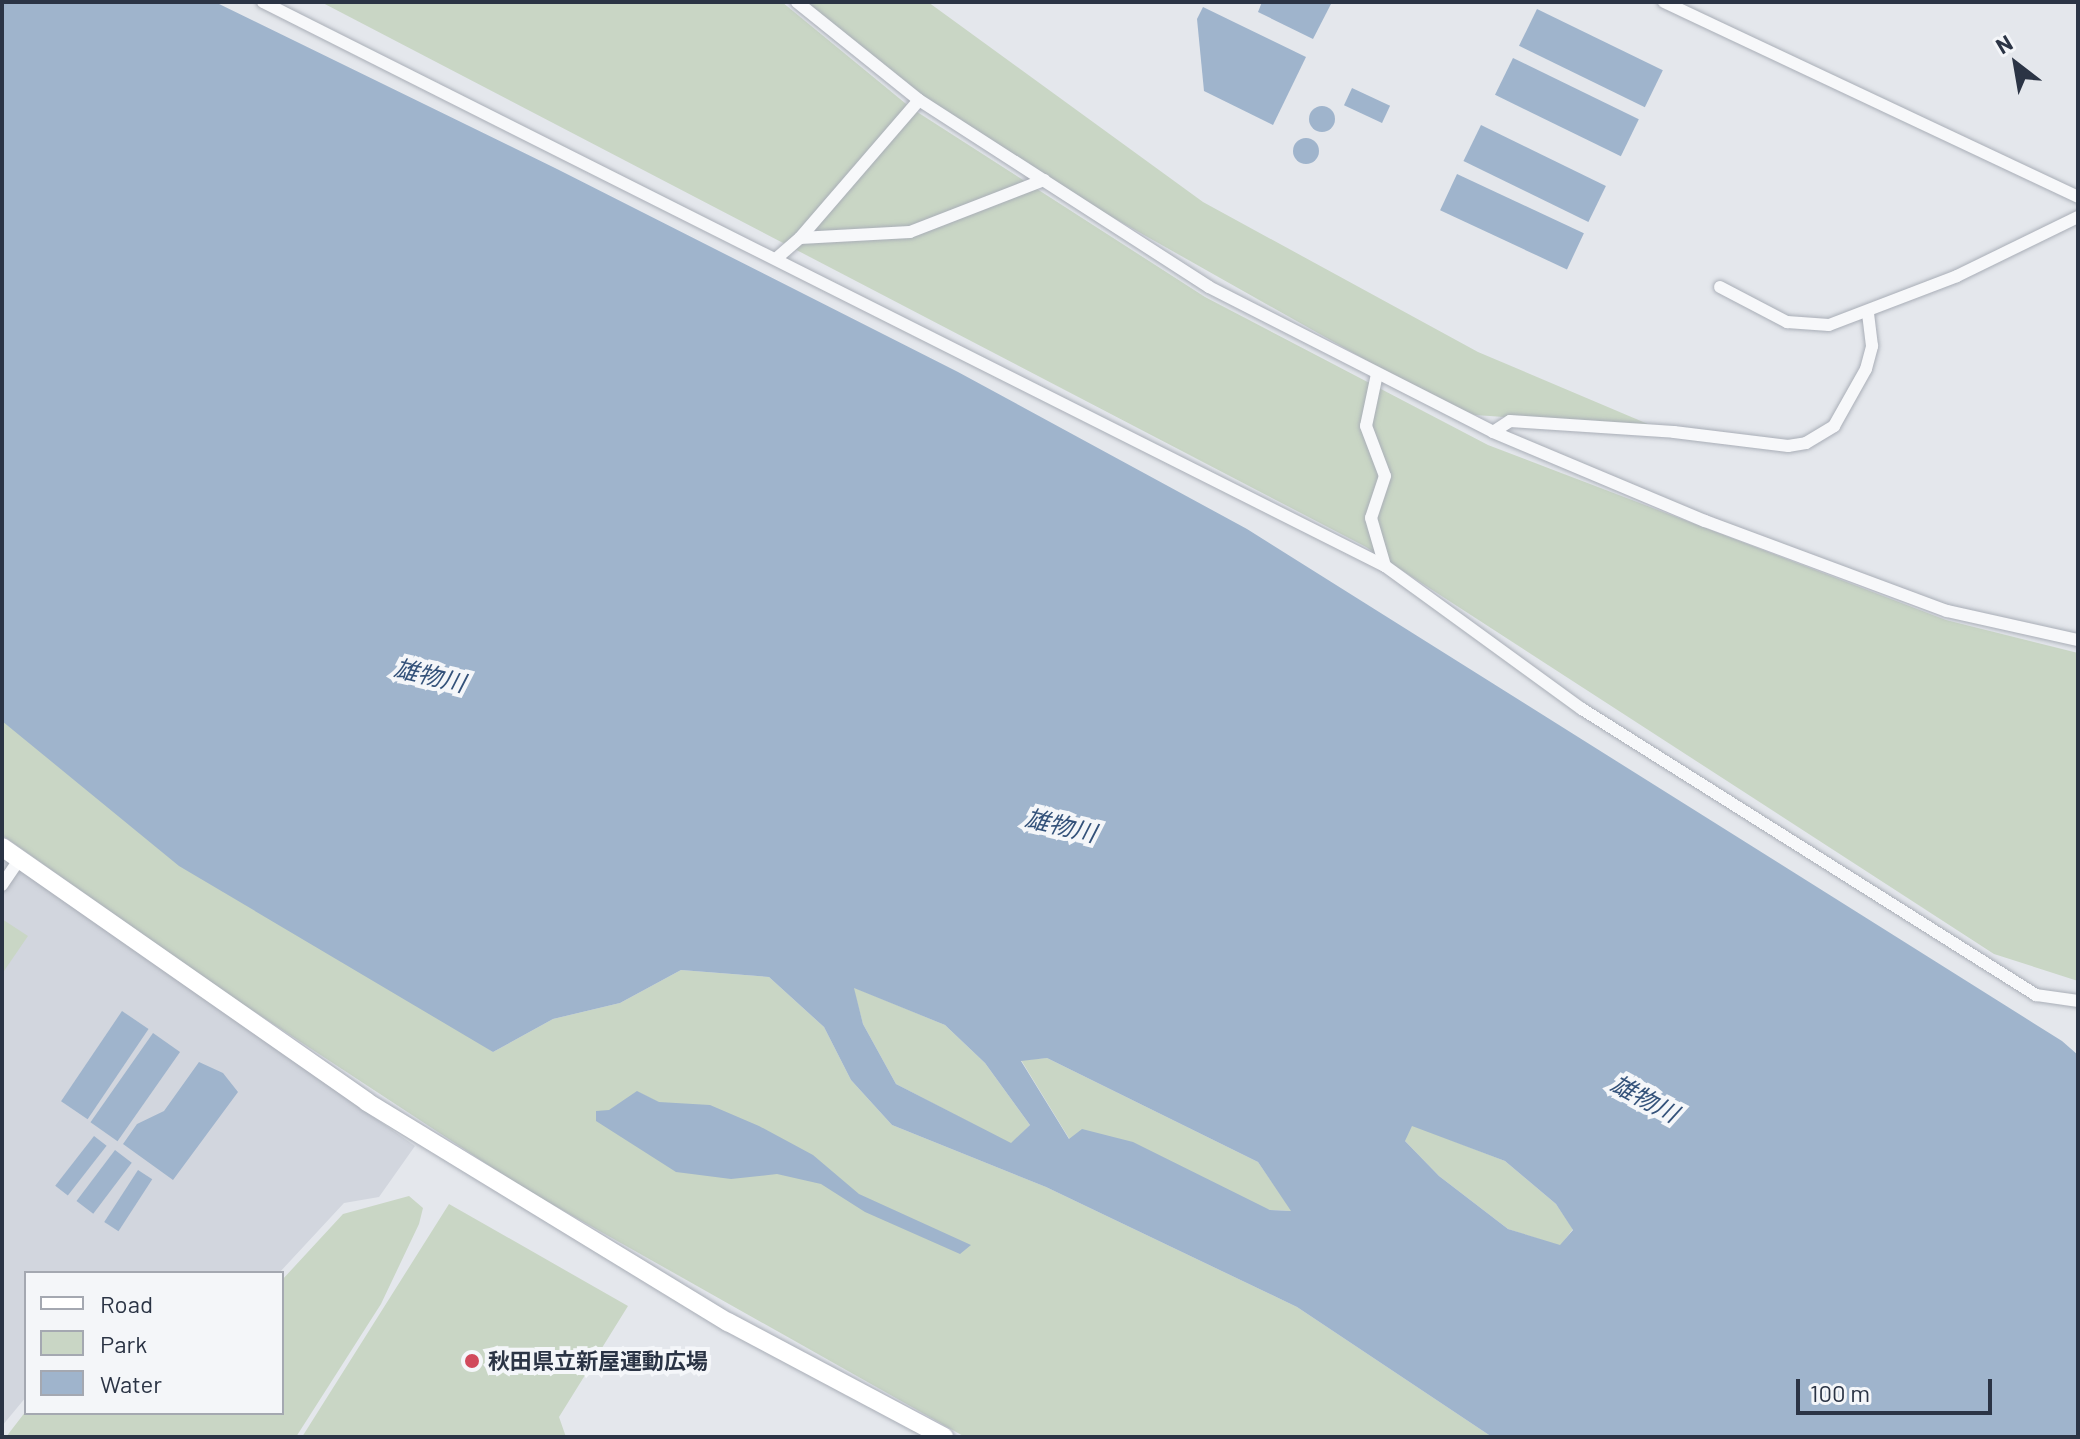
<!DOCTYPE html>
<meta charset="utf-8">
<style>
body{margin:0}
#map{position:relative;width:2080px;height:1439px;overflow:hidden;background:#e4e7ec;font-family:Barlow,"Noto Sans JP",sans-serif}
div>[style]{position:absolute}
.built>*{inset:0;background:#d2d6de}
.green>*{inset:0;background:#c9d6c5}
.water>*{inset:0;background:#9fb4cc;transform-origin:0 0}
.round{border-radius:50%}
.roads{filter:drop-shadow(0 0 2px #a9aeb7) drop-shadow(0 0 2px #a9aeb7)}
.street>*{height:12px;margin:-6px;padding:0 6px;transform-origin:6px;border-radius:6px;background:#f7f8fa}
.secondary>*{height:18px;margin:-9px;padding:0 9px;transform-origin:9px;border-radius:9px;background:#fff}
.dots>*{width:22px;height:22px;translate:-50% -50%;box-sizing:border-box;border:4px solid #f4f6f9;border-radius:50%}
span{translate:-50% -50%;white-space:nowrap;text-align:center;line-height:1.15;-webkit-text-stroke:8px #f4f6f9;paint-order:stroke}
.poi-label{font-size:22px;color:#2b3445;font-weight:700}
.left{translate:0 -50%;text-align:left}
.water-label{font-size:24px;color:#34527a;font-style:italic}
.frame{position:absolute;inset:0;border:4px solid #2b3445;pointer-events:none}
.legend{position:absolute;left:24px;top:1271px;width:260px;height:144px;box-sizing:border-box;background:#f4f6f9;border:2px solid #a4a8b1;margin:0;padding:10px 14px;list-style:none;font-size:24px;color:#2b3445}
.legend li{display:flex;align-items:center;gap:16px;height:40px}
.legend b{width:40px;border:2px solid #a4a8b1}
.north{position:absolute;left:1976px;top:24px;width:80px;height:80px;-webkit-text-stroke:6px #f4f6f9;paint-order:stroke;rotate:329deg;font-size:22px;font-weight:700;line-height:32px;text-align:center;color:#2b3445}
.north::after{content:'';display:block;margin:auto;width:28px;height:36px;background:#2b3445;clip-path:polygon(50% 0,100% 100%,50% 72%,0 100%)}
.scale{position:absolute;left:1796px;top:1379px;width:196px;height:36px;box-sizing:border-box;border:4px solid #2b3445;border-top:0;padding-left:10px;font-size:24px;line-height:28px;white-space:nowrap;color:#2b3445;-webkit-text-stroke:6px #f4f6f9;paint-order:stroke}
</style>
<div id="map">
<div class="built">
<div style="clip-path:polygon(2px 858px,415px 1146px,379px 1197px,344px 1203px,279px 1273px,26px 1273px,26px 1397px,2px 1426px)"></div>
</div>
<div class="green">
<div style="clip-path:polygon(321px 2px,782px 2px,911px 108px,1205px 297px,1488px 445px,1946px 620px,2078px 653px,2078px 981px,1994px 954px,1366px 547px)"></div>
<div style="clip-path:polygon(804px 2px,928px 2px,1203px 202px,1478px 352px,1655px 427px,1475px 415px,1435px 399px,1089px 204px,922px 96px)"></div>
<div style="clip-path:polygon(2px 720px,493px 1052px,553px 1019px,620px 1003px,681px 970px,769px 977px,824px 1027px,851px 1080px,892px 1125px,1046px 1187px,1297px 1307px,1492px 1437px,965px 1437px,525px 1189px,223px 991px,2px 835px)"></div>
<div style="clip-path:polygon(2px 919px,28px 936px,2px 974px)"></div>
<div style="clip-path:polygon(853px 987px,945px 1025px,985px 1063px,1030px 1125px,1011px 1144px,896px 1084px,863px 1024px)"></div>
<div style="clip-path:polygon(1047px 1058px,1258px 1162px,1292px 1211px,1270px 1210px,1070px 1140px,1021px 1060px)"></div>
<div style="clip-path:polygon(1412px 1125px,1505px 1161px,1556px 1204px,1573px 1229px,1560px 1246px,1508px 1229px,1439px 1176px,1404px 1140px)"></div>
<div style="clip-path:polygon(409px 1196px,423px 1208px,419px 1224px,381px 1304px,296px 1437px,6px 1437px,26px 1411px,282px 1413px,282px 1280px,343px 1214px)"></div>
<div style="clip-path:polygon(449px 1204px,628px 1306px,559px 1417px,566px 1437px,302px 1437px)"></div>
</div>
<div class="water">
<div style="clip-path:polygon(evenodd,2px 2px,215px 2px,557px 169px,958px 372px,1247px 529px,2062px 1041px,2078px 1055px,2078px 1437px,1492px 1437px,1297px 1307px,1046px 1187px,892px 1125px,851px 1080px,824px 1027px,769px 977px,681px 970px,620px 1003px,553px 1019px,493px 1052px,179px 866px,2px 721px,2px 2px,854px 988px,945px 1025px,985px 1063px,1030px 1125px,1011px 1143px,896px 1084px,863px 1024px,854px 988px,2px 2px,1047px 1058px,1258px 1162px,1291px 1211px,1270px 1210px,1133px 1142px,1082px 1129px,1069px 1139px,1021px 1061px,1047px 1058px,2px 2px,1412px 1126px,1505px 1161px,1556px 1204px,1573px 1230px,1560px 1245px,1508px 1229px,1439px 1176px,1405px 1141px,1412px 1126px)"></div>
<div style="clip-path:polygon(1262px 2px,1332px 2px,1313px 39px,1258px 12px)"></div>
<div style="clip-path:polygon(1203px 7px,1306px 57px,1273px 125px,1204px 91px,1197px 19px)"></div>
<div style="left:1537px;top:9px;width:140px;height:41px;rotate:26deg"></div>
<div style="left:1513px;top:58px;width:140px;height:41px;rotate:26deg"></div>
<div style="left:1352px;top:88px;width:42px;height:19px;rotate:25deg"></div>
<div class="round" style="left:1309px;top:106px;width:26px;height:26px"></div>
<div style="left:1481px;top:125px;width:139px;height:40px;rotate:26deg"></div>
<div class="round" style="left:1293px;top:138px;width:26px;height:26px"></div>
<div style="left:1457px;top:174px;width:140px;height:40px;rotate:25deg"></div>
<div style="left:122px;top:1011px;width:32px;height:109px;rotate:34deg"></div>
<div style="left:153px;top:1033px;width:33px;height:109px;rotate:35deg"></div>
<div style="clip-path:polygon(199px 1062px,223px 1073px,238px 1092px,173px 1180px,123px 1144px,137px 1124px,164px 1111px)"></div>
<div style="clip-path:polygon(637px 1091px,659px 1102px,710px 1105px,759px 1126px,813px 1155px,859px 1194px,971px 1245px,960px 1254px,865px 1212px,821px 1184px,777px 1174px,731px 1179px,676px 1172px,596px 1121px,596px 1111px,609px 1110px)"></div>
<div style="left:94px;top:1136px;width:16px;height:63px;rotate:38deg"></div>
<div style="left:115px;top:1150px;width:21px;height:64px;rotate:37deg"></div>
<div style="left:138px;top:1170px;width:17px;height:62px;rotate:33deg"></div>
</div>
<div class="roads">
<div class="street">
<div style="left:263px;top:2px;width:1256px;rotate:26.69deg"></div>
<div style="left:1385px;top:566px;width:243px;rotate:36deg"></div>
<div style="left:1582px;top:709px;width:537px;rotate:32.21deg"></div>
<div style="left:2036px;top:995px;width:42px;rotate:8.1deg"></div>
<div style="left:797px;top:2px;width:156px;rotate:38.8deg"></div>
<div style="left:919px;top:100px;width:345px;rotate:32.8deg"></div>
<div style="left:1209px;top:287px;width:319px;rotate:27deg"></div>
<div style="left:1493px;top:432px;width:230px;rotate:22.8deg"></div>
<div style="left:1705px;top:521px;width:258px;rotate:20.4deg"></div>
<div style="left:1947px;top:611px;width:134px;rotate:12.5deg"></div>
<div style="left:1664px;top:2px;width:458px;rotate:25.2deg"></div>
<div style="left:800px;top:238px;width:182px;rotate:-49.2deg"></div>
<div style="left:778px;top:257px;width:29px;rotate:-41deg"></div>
<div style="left:800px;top:238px;width:110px;rotate:-3.1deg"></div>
<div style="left:910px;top:232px;width:144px;rotate:-21.2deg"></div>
<div style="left:1720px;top:287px;width:76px;rotate:27.6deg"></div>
<div style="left:1787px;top:322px;width:42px;rotate:4.1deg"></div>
<div style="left:1829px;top:325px;width:137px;rotate:-20.9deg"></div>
<div style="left:1957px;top:276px;width:135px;rotate:-26deg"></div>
<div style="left:1377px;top:374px;width:53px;rotate:101.9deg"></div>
<div style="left:1366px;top:426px;width:53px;rotate:69.2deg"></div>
<div style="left:1385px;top:476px;width:44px;rotate:108.4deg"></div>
<div style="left:1371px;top:518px;width:50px;rotate:73.7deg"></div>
<div style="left:1493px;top:432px;width:20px;rotate:-33deg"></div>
<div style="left:1510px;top:421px;width:164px;rotate:3.8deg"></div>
<div style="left:1674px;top:432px;width:115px;rotate:7deg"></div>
<div style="left:1788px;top:446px;width:18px;rotate:-9deg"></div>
<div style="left:1806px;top:443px;width:33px;rotate:-31deg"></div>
<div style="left:1834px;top:426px;width:65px;rotate:-60.7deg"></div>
<div style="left:1866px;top:369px;width:24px;rotate:-75deg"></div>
<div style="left:1872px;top:346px;width:34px;rotate:-97deg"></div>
<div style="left:2px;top:885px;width:30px;rotate:-56deg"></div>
</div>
<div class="secondary">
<div style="left:2px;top:847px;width:445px;rotate:34.9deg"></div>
<div style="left:367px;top:1102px;width:423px;rotate:31.4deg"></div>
<div style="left:728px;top:1322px;width:245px;rotate:28deg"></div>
</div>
</div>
<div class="dots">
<div style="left:472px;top:1361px;background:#d1495b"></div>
</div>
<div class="poi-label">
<span class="left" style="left:488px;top:1361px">秋田県立新屋運動広場</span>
</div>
<div class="water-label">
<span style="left:430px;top:675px;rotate:13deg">雄物川</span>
<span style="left:1061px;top:825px;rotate:13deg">雄物川</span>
<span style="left:1645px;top:1098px;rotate:28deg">雄物川</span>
</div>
<div class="frame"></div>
<ul class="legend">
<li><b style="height:10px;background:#fff"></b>Road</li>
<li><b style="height:22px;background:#c9d6c5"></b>Park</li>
<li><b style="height:22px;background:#9fb4cc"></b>Water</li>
</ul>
<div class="north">N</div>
<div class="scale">100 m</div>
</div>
